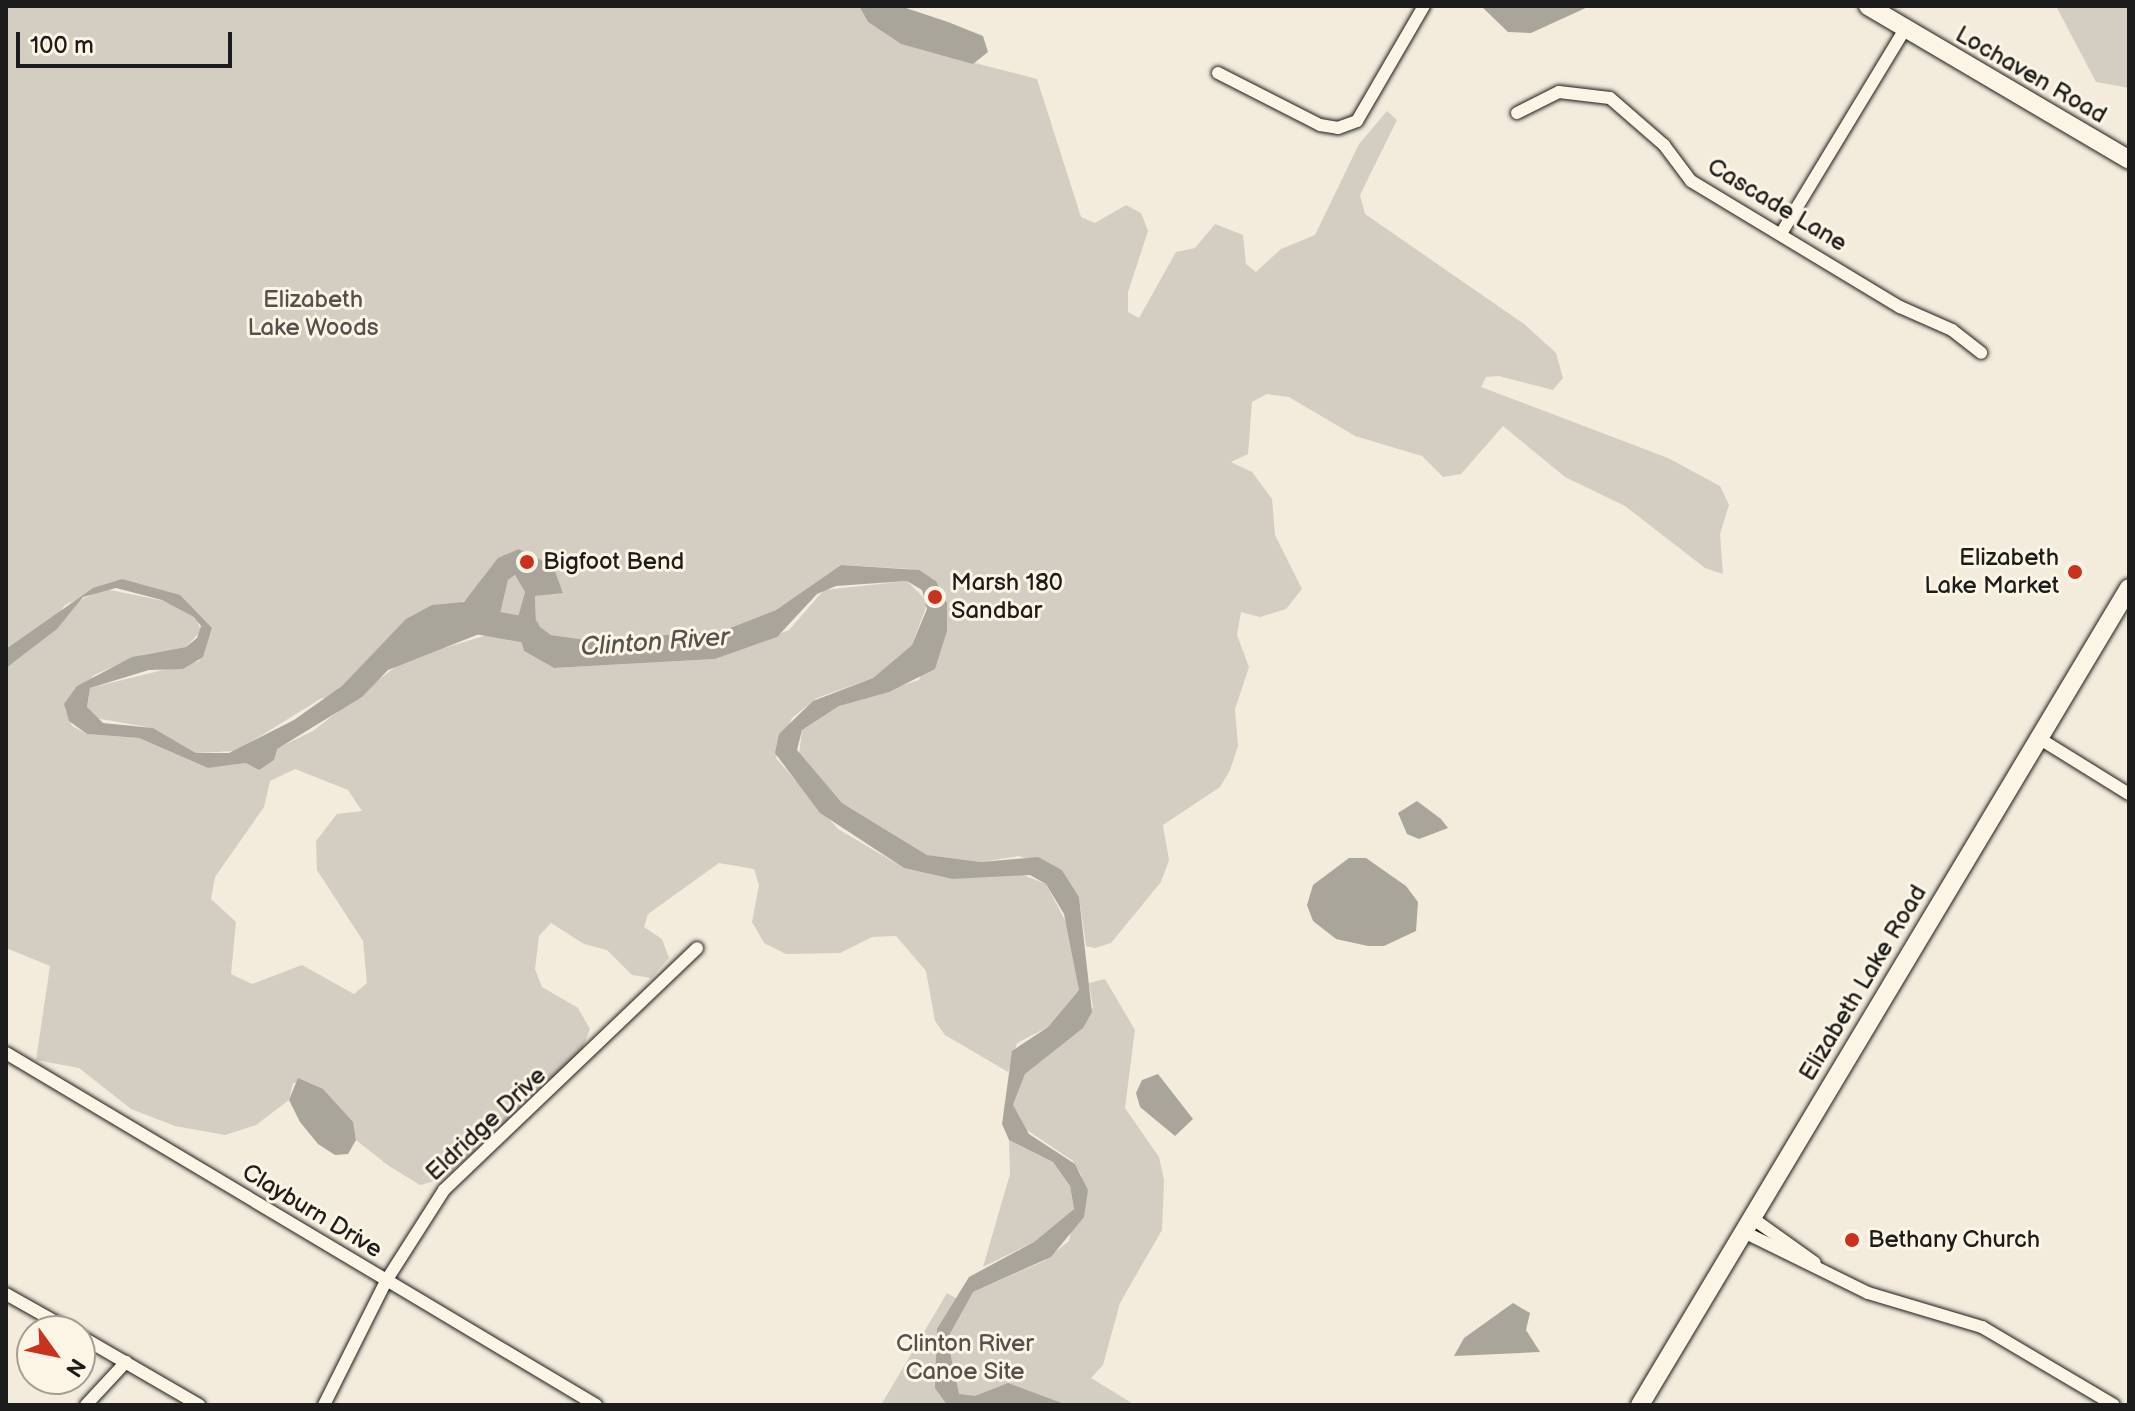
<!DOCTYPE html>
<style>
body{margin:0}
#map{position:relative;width:2135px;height:1411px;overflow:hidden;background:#f3ecdd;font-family:"Balsamiq Sans",sans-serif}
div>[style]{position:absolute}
.green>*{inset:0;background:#d3cec1}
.water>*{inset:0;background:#aaa59b}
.river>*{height:26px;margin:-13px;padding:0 13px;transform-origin:13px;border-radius:13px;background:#aaa59b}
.roads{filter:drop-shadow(0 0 2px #1c1c1c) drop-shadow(0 0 2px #1c1c1c)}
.street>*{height:12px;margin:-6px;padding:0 6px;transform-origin:6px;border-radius:6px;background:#fcf5e5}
.secondary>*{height:18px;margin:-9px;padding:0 9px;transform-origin:9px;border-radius:9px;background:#fcf5e5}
.dots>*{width:22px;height:22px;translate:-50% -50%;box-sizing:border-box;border:4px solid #fcf5e5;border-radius:50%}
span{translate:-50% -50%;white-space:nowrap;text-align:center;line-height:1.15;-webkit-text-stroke:6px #fcf5e5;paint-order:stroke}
.street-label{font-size:24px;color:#1c1c1c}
.park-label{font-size:24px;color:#53514e}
.poi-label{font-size:24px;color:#1c1c1c}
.right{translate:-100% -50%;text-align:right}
.left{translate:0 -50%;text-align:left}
.water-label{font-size:26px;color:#55534f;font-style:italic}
.frame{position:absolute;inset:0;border:8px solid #1c1c1c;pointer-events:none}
.north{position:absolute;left:16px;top:1315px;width:80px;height:80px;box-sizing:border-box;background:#fcf5e5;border:2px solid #a29e95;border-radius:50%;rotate:123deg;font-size:22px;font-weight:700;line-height:32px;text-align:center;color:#1c1c1c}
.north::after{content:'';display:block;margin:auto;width:28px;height:36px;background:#c8321e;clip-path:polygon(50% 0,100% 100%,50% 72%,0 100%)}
.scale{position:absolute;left:16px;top:32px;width:216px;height:36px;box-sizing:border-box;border:4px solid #1c1c1c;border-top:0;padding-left:10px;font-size:24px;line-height:28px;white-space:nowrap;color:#1c1c1c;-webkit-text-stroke:6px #fcf5e5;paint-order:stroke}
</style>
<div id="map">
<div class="green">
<div style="clip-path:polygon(evenodd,6px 6px,859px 6px,868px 22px,901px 44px,1037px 79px,1081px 217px,1095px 223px,1126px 205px,1141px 213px,1148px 231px,1128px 292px,1128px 312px,1139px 318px,1176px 252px,1195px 248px,1215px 224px,1243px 235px,1246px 264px,1256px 272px,1281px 249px,1315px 235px,1359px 144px,1387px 111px,1397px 120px,1360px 195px,1365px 214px,1524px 324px,1556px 353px,1563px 378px,1553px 390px,1499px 376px,1486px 377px,1481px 387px,1668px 458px,1720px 486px,1729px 505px,1720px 534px,1723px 574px,1705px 568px,1625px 506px,1565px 477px,1503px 426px,1461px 474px,1443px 477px,1422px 456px,1355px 436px,1289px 397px,1267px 394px,1252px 402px,1248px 454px,1231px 462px,1252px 472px,1272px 499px,1275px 535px,1302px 589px,1286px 609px,1260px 617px,1241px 612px,1237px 635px,1249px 667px,1235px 709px,1238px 746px,1230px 770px,1220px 787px,1163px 825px,1169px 860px,1161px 882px,1111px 943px,1095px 948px,1086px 946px,1079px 897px,1062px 870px,1019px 856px,981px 862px,927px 855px,842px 803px,799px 755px,802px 730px,839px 706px,919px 680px,945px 596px,934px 579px,911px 569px,841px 565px,776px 610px,725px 630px,593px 641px,551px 635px,536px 624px,535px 596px,563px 592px,549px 566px,519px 549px,495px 562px,477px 591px,334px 700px,322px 698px,236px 751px,196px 753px,153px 728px,95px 718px,87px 707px,90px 688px,199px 661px,212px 630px,197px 620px,201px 631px,186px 647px,141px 655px,94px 675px,65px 709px,72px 726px,87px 734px,139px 738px,208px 768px,246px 763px,313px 731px,404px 660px,487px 635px,497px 627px,508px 580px,515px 575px,525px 592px,516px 624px,524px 651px,554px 668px,715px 659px,789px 630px,824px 590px,907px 581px,928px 602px,912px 645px,873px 678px,817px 698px,792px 718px,776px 758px,838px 829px,904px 868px,952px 879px,1016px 872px,1046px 884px,1069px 928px,1079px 990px,1048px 1027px,1017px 1043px,1008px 1072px,945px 1035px,935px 1021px,926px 971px,896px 936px,872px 937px,840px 953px,786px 954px,764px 943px,752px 922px,759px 885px,754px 869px,719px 863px,648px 914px,644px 927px,662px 939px,669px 958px,651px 978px,632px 975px,607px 950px,584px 944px,551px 923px,539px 936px,535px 969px,542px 987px,578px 1008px,590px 1029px,582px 1050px,560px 1078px,443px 1179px,420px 1185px,389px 1166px,356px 1140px,352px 1122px,310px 1083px,293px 1083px,289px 1100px,256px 1125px,225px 1135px,175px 1126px,131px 1109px,79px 1068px,36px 1060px,50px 966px,6px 948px,6px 6px,122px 579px,165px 601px,105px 589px,79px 600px,29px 651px,65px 605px,122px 579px,6px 6px,295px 769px,348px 790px,362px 811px,337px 814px,316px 841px,317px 870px,363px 941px,367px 983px,354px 994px,302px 965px,252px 984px,231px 974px,236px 922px,211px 899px,215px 877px,264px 807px,270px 781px,295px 769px)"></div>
<div style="clip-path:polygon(2056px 6px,2129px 6px,2129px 88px,2096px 82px)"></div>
<div style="clip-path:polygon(1105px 979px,1135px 1030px,1125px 1108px,1159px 1157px,1164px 1180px,1162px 1230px,1120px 1303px,1103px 1365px,1091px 1378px,1135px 1405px,881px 1405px,947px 1293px,964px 1303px,973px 1292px,1044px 1261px,1069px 1241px,1082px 1176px,1073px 1161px,1018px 1124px,1013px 1105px,1025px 1074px,1083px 1027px,1093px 1007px,1089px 983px)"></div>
<div style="clip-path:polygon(1009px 1140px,1053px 1162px,1070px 1186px,1074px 1209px,1034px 1242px,983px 1267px,1010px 1174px)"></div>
</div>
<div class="water">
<div style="clip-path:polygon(859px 6px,900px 6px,948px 22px,983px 36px,988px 52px,973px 64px,901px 44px,868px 22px)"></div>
<div style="clip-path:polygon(1481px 6px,1590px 6px,1531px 33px,1508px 32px)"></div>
<div style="clip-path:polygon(519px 549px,553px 566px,563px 593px,535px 596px,536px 624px,551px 635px,593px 641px,725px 630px,776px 610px,841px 565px,919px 570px,936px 581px,947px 603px,947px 631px,935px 669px,889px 692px,839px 706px,802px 730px,797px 750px,842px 803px,927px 855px,981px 862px,1038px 857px,1062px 870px,1079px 897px,1092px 1012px,1083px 1028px,1025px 1074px,1013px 1105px,1029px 1134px,1075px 1164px,1088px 1190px,1084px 1217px,1051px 1257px,973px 1292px,947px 1339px,959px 1394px,975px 1396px,1008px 1383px,1067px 1405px,947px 1405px,935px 1388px,937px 1329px,969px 1277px,1034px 1242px,1074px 1209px,1070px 1186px,1053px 1162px,1009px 1140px,1002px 1124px,1012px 1051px,1048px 1027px,1079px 990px,1064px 914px,1046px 884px,1030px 875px,952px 879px,904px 868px,820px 813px,775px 753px,779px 734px,813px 701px,873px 678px,912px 645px,927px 609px,922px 590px,907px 581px,836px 586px,817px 594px,777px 637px,715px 659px,554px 668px,524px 651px,516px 624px,525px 592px,515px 575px,508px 580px,497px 627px,388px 670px,362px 697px,277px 749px,274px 760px,259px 770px,246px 763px,208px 768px,139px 738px,87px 734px,69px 721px,64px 704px,77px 686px,132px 657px,186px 647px,197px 638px,201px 626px,194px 617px,162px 600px,116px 588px,83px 597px,57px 629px,6px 668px,6px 649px,93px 588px,122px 579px,180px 595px,212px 628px,203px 657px,183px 669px,149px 670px,90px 688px,87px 707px,103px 723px,153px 728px,196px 753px,229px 753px,294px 720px,342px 686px,406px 619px,432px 605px,464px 602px,498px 558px)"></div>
<div style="clip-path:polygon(1417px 801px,1441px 819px,1448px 828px,1419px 839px,1407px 834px,1398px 813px)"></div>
<div style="clip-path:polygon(1349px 858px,1366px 858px,1406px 886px,1418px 902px,1416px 931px,1384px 946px,1368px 946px,1336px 939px,1313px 921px,1307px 905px,1313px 885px)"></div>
<div style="clip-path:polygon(1158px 1074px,1193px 1119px,1175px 1136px,1140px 1107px,1136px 1093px,1142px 1080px)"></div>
<div style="clip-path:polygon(298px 1078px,323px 1089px,353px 1122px,356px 1140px,348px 1154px,335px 1155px,318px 1144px,300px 1122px,289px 1100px)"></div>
<div style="clip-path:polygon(1513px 1303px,1530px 1313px,1526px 1330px,1540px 1352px,1454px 1356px,1464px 1338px)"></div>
</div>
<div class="river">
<div style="left:465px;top:619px;width:63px;rotate:10.1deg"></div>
</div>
<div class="roads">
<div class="street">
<div style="left:1218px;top:73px;width:114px;rotate:27deg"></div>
<div style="left:1320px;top:125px;width:18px;rotate:9deg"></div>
<div style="left:1338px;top:128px;width:20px;rotate:-20deg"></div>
<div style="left:1357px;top:121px;width:133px;rotate:-59.8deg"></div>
<div style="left:1517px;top:113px;width:47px;rotate:-26.6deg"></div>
<div style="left:1559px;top:92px;width:51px;rotate:6.7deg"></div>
<div style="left:1610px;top:98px;width:72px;rotate:41deg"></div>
<div style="left:1664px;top:145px;width:45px;rotate:53.1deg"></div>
<div style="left:1691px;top:181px;width:244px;rotate:31.1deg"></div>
<div style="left:1900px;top:307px;width:57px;rotate:23.9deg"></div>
<div style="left:1952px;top:330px;width:37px;rotate:38deg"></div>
<div style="left:1782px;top:232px;width:237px;rotate:-58.8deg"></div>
<div style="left:2037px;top:737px;width:108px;rotate:31.8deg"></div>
<div style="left:6px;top:1053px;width:687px;rotate:30.82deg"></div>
<div style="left:1752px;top:1218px;width:77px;rotate:35.5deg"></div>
<div style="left:1744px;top:1232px;width:138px;rotate:26.2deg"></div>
<div style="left:1868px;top:1293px;width:119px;rotate:16.6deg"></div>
<div style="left:1982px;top:1327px;width:153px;rotate:30.6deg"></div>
<div style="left:6px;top:1294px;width:76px;rotate:29.3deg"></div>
<div style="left:80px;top:1336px;width:138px;rotate:30.1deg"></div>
<div style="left:86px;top:1405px;width:59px;rotate:-47.1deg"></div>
<div style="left:324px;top:1405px;width:139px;rotate:-63.4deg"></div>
<div style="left:386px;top:1281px;width:108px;rotate:-57.5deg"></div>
<div style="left:444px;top:1190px;width:350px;rotate:-43.7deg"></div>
</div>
<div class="secondary">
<div style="left:1868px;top:6px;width:303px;rotate:30.5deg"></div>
<div style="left:1640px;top:1405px;width:952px;rotate:-59.1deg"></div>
</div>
</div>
<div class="dots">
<div style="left:527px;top:562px;background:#c8321e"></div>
<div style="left:2075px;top:572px;background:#c8321e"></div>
<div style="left:935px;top:597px;background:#c8321e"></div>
<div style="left:1852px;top:1240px;background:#c8321e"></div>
</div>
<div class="street-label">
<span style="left:2031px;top:75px;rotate:30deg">Lochaven Road</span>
<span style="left:1777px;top:205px;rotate:31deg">Cascade Lane</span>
<span style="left:1863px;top:983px;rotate:-59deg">Elizabeth Lake Road</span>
<span style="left:486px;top:1124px;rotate:-43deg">Eldridge Drive</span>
<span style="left:312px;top:1211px;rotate:31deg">Clayburn Drive</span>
</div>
<div class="park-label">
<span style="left:313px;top:314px">Elizabeth<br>Lake Woods</span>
<span style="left:965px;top:1358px">Clinton River<br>Canoe Site</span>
</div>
<div class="poi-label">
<span class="right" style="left:2059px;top:572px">Elizabeth<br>Lake Market</span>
<span class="left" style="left:543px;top:562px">Bigfoot Bend</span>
<span class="left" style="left:951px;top:597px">Marsh 180<br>Sandbar</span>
<span class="left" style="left:1868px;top:1240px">Bethany Church</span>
</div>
<div class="water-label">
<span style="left:655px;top:643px;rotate:-4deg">Clinton River</span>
</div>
<div class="frame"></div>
<div class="north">N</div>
<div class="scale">100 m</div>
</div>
